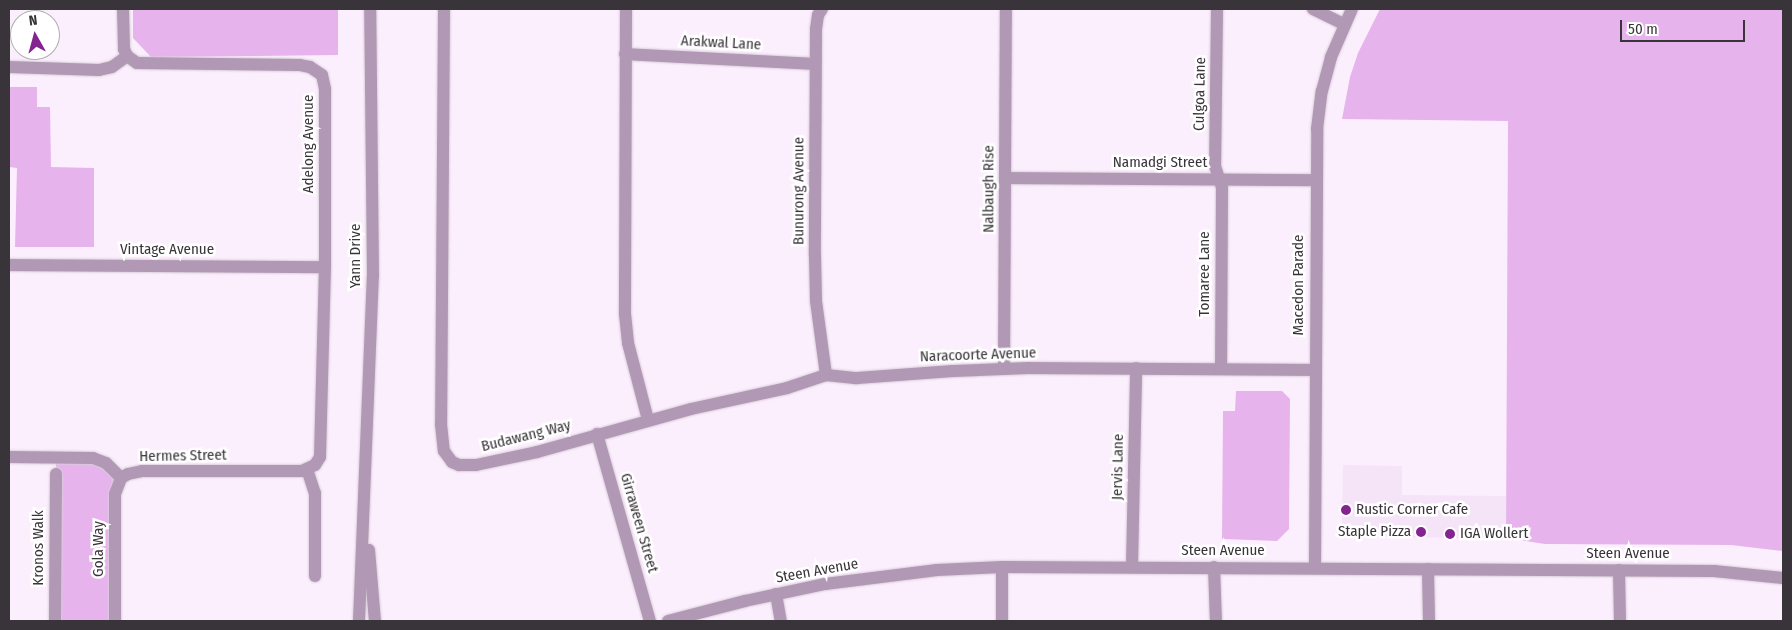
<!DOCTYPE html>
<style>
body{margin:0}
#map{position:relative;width:1792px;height:630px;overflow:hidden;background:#fceffd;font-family:"Fira Sans Condensed",sans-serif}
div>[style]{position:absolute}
.built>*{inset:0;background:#f5e3f7}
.green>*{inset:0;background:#e6b3ec}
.roads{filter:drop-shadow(0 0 1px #d9cdda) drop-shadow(0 0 1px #d9cdda)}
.minor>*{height:12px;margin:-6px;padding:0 6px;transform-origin:6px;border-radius:6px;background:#b198b4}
.dots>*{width:14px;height:14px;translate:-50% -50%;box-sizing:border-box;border:2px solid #fff;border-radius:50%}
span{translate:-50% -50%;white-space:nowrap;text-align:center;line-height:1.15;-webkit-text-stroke:5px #fff;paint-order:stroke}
.street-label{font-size:15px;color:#39343a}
.poi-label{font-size:15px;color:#39343a}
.left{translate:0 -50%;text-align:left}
.right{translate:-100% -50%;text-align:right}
.frame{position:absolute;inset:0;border:10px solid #39343a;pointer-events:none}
.north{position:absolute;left:10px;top:10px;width:50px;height:50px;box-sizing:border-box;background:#fff;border:1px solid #b0aeb0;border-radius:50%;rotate:353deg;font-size:14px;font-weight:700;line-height:20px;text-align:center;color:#39343a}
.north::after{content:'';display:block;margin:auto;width:18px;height:22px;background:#83248f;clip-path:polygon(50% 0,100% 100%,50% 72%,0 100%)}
.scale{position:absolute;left:1620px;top:20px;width:125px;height:22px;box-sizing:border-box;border:2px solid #39343a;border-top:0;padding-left:6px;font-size:15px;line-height:18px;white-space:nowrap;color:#39343a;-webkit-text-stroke:4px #fff;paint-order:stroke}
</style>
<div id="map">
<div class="built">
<div style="clip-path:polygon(1343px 465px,1402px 466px,1402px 495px,1506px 496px,1506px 538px,1355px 537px,1342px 524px)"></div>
</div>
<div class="green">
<div style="clip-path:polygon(133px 9px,338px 9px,338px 55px,151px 57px,133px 38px)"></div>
<div style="clip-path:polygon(1380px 9px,1783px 9px,1783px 551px,1731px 545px,1545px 544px,1506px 538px,1508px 121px,1342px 119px,1350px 77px,1358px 53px)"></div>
<div style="clip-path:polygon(9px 87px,37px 87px,37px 107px,50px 107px,51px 167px,94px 168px,94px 247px,15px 247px,17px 168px,9px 167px)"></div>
<div style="clip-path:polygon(1236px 391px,1282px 391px,1290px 399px,1289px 529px,1277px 541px,1222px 539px,1223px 411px,1235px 411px)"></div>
<div style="clip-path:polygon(56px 457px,88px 457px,121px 478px,115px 621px,54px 621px)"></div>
</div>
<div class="roads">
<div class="minor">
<div style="left:444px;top:9px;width:415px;rotate:90.4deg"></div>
<div style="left:441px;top:424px;width:27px;rotate:84deg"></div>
<div style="left:444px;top:451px;width:14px;rotate:54deg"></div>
<div style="left:452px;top:462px;width:8px;rotate:23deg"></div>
<div style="left:459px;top:465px;width:17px"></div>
<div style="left:476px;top:465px;width:62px;rotate:-12deg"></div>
<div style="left:537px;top:452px;width:160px;rotate:-15.6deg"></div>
<div style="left:691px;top:409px;width:98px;rotate:-12.3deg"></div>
<div style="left:787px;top:388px;width:41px;rotate:-18.4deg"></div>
<div style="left:826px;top:375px;width:31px;rotate:6deg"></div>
<div style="left:857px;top:378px;width:96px;rotate:-4.2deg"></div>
<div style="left:953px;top:371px;width:76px;rotate:-2.3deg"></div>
<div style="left:1029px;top:368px;width:287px;rotate:0.4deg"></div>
<div style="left:626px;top:9px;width:305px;rotate:90.2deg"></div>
<div style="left:625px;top:314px;width:29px;rotate:84deg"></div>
<div style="left:628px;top:343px;width:80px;rotate:75.4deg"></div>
<div style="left:822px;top:9px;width:7px;rotate:124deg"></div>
<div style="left:818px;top:15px;width:14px;rotate:98deg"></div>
<div style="left:816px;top:29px;width:227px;rotate:90.3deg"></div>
<div style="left:815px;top:256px;width:45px;rotate:88.7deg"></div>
<div style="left:816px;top:301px;width:75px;rotate:82.3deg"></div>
<div style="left:1217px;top:9px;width:157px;rotate:90.7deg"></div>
<div style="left:1215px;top:166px;width:23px;rotate:72deg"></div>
<div style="left:1222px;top:188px;width:181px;rotate:90.3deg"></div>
<div style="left:1313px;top:9px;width:34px;rotate:26deg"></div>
<div style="left:625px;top:54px;width:190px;rotate:3deg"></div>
<div style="left:9px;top:67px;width:90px;rotate:1.9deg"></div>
<div style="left:99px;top:70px;width:13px;rotate:-13deg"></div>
<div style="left:112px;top:67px;width:19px;rotate:-36deg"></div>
<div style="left:1005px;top:178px;width:310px;rotate:0.4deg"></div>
<div style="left:9px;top:265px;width:316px;rotate:0.4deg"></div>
<div style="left:1004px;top:369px;width:360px;rotate:-89.7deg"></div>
<div style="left:597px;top:434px;width:194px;rotate:74.2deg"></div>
<div style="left:9px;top:457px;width:84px;rotate:0.7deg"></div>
<div style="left:93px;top:458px;width:14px;rotate:21deg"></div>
<div style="left:106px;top:463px;width:21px;rotate:45deg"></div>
<div style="left:121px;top:478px;width:8px;rotate:-30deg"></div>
<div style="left:128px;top:474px;width:14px;rotate:-12deg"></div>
<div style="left:142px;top:471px;width:160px"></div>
<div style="left:302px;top:471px;width:14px;rotate:-25deg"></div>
<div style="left:315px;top:465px;width:9px;rotate:-58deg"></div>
<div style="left:320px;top:457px;width:190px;rotate:-88.5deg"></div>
<div style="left:325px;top:267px;width:178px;rotate:-90deg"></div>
<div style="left:325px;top:89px;width:14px;rotate:-102deg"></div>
<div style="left:322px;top:75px;width:14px;rotate:-146deg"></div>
<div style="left:310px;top:67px;width:10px;rotate:-169deg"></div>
<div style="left:300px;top:65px;width:163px;rotate:-179.3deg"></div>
<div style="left:137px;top:63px;width:12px;rotate:-145deg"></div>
<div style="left:127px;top:56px;width:8px;rotate:-113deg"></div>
<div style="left:124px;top:49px;width:40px;rotate:-91.4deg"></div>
<div style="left:307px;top:469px;width:25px;rotate:72deg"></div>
<div style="left:315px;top:493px;width:83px;rotate:90deg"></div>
<div style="left:369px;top:550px;width:71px;rotate:85.2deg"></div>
<div style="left:1132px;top:567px;width:199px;rotate:-88.8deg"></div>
<div style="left:1214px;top:567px;width:54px;rotate:87.9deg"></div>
<div style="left:1315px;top:568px;width:439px;rotate:-89.7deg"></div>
<div style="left:1317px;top:129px;width:38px;rotate:-83deg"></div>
<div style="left:1322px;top:91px;width:35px;rotate:-75deg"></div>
<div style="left:1331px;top:57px;width:52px;rotate:-66.4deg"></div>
<div style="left:1428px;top:569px;width:52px;rotate:88.9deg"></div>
<div style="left:1619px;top:570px;width:51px;rotate:88.9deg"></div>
<div style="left:776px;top:594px;width:27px;rotate:80deg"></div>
<div style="left:55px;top:621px;width:147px;rotate:-89.6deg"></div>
<div style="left:115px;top:621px;width:127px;rotate:-90deg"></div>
<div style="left:115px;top:494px;width:17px;rotate:-69deg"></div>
<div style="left:359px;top:621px;width:345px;rotate:-87.7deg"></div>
<div style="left:373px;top:276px;width:267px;rotate:-90.6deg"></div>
<div style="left:668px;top:621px;width:80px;rotate:-14.6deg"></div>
<div style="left:745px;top:601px;width:82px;rotate:-12deg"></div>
<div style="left:825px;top:584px;width:113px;rotate:-7.1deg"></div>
<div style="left:937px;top:570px;width:65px;rotate:-2.6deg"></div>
<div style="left:1002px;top:567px;width:712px;rotate:0.32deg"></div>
<div style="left:1714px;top:571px;width:69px;rotate:5.8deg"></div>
<div style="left:1002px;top:621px;width:54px;rotate:-90deg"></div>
</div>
</div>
<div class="dots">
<div style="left:1346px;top:510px;background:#83248f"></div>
<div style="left:1421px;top:532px;background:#83248f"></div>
<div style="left:1450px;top:534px;background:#83248f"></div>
</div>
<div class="street-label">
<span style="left:721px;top:43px;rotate:3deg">Arakwal Lane</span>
<span style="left:1200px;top:94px;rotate:-89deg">Culgoa Lane</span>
<span style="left:309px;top:144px;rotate:-90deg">Adelong Avenue</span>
<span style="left:1160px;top:163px">Namadgi Street</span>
<span style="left:989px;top:189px;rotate:-90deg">Nalbaugh Rise</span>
<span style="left:799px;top:191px;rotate:-90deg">Bunurong Avenue</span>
<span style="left:167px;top:250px">Vintage Avenue</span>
<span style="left:356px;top:256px;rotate:-90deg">Yann Drive</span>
<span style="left:1205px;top:274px;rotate:-90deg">Tomaree Lane</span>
<span style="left:1299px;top:285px;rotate:-90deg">Macedon Parade</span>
<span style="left:978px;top:355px;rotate:-2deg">Naracoorte Avenue</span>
<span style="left:526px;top:436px;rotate:-14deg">Budawang Way</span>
<span style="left:183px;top:456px;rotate:-1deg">Hermes Street</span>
<span style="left:1118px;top:467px;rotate:-89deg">Jervis Lane</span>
<span style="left:639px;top:523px;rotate:74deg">Girraween Street</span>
<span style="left:39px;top:548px;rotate:-90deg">Kronos Walk</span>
<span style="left:99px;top:549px;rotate:-90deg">Gola Way</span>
<span style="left:1223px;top:551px">Steen Avenue</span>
<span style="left:1628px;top:554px">Steen Avenue</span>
<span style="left:817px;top:571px;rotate:-10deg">Steen Avenue</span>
</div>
<div class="poi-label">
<span class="left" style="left:1356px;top:510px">Rustic Corner Cafe</span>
<span class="right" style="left:1411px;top:532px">Staple Pizza</span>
<span class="left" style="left:1460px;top:534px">IGA Wollert</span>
</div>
<div class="frame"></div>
<div class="north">N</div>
<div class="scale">50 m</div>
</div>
